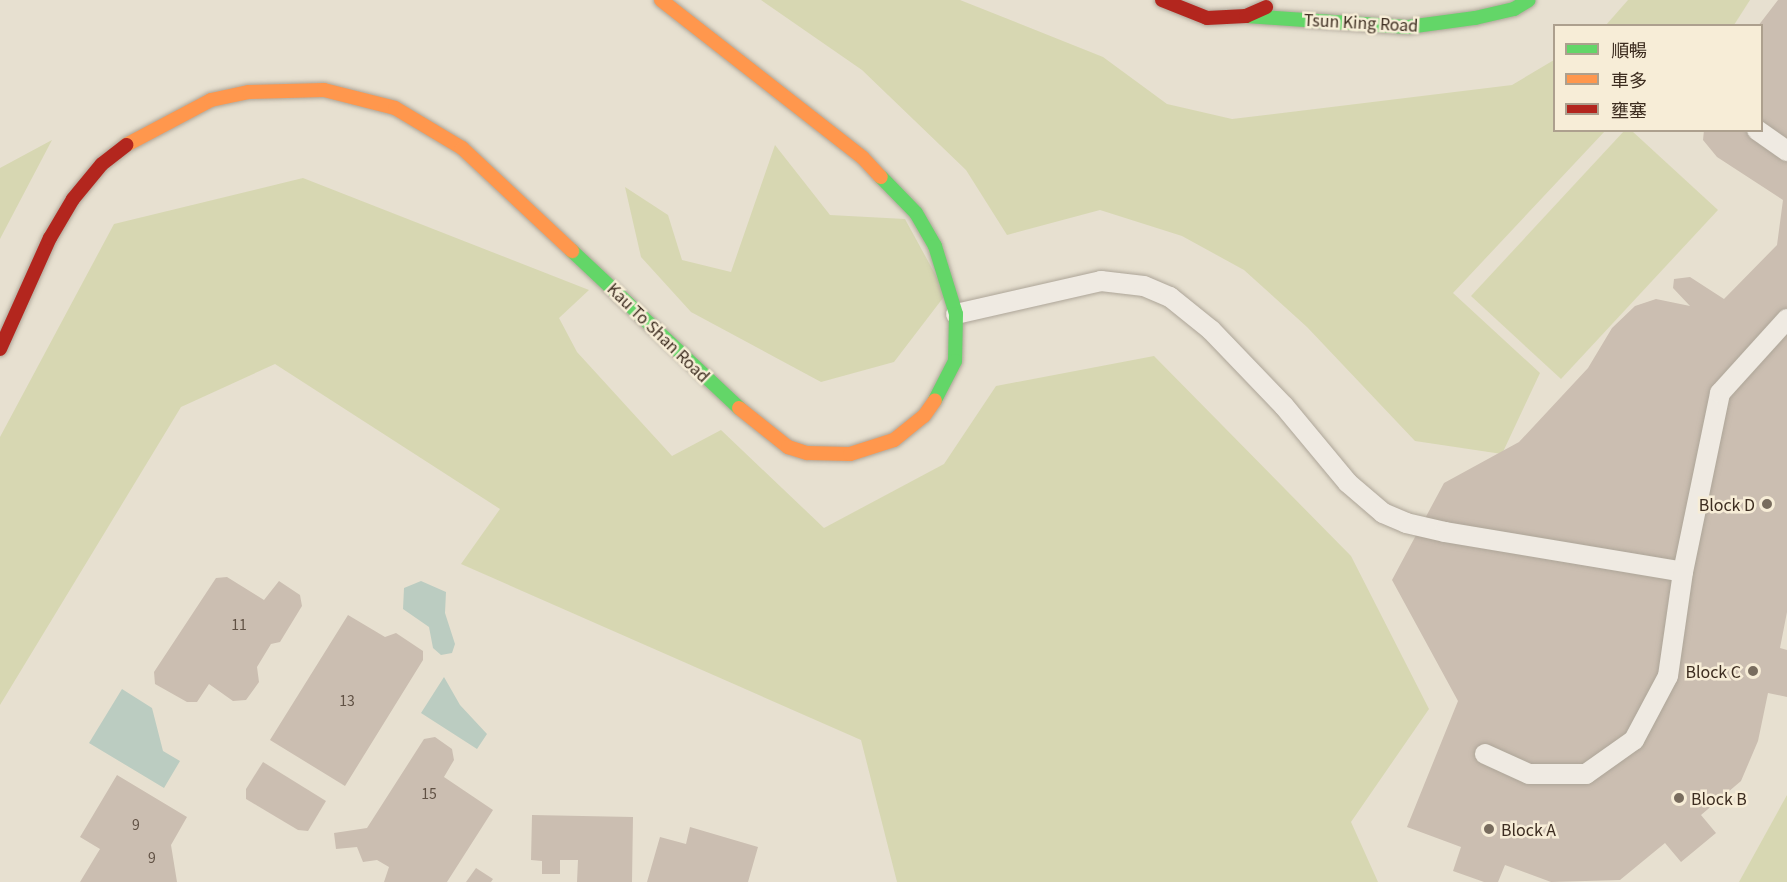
<!DOCTYPE html>
<meta charset="utf-8">
<style>
body{margin:0}
#map{position:relative;width:1787px;height:882px;overflow:hidden;background:#e7e0d0;font-family:Georgia,"Noto Sans TC",serif}
div>[style]{position:absolute}
.green>*{inset:0;background:#d7d7b2}
.water>*{inset:0;background:#bbccc1}
.building>*{inset:0;background:#cbbeb1}
.roads{filter:drop-shadow(0 0 2px #ada598) drop-shadow(0 0 2px #ada598)}
.lane>*{height:20px;margin:-10px;padding:0 10px;transform-origin:10px;border-radius:10px;background:#efeae2}
.fast>*{height:14px;margin:-7px;padding:0 7px;transform-origin:7px;border-radius:7px;background:#63d668}
.slow>*{height:14px;margin:-7px;padding:0 7px;transform-origin:7px;border-radius:7px;background:#ff974d}
.jam>*{height:14px;margin:-7px;padding:0 7px;transform-origin:7px;border-radius:7px;background:#b3261e}
.dots>*{width:16px;height:16px;translate:-50% -50%;box-sizing:border-box;border:3px solid #f7edd7;border-radius:50%}
span{translate:-50% -50%;white-space:nowrap;text-align:center;line-height:1.15;-webkit-text-stroke:5px #f7edd7;paint-order:stroke}
.number-label{font-size:14px;color:#605144}
.number-label span{-webkit-text-stroke-width:0}
.street-label{font-size:16px;color:#3d2d20}
.poi-label{font-size:16px;color:#3d2d20}
.right{translate:-100% -50%;text-align:right}
.left{translate:0 -50%;text-align:left}
.legend{position:absolute;left:1553px;top:24px;width:210px;height:108px;box-sizing:border-box;background:#f7edd7;border:2px solid #ada08e;margin:0;padding:8px 10px;list-style:none;font-size:18px;color:#3d2d20}
.legend li{display:flex;align-items:center;gap:12px;height:30px}
.legend b{width:30px;border:2px solid #ada08e}
</style>
<div id="map">
<div class="green">
<div style="clip-path:polygon(761px 0,960px 0,1103px 57px,1167px 104px,1232px 119px,1512px 85px,1554px 60px,1554px 130px,1605px 131px,1453px 293px,1540px 373px,1502px 454px,1415px 441px,1307px 327px,1244px 270px,1182px 236px,1100px 210px,1007px 235px,966px 170px,862px 70px)"></div>
<div style="clip-path:polygon(1628px 0,1750px 0,1734px 25px,1606px 25px)"></div>
<div style="clip-path:polygon(1624px 131px,1632px 131px,1718px 210px,1561px 379px,1471px 296px)"></div>
<div style="clip-path:polygon(52px 140px,1px 237px,0 239px,0 168px)"></div>
<div style="clip-path:polygon(775px 145px,830px 215px,905px 219px,946px 294px,894px 362px,821px 382px,691px 312px,641px 257px,625px 187px,668px 215px,682px 260px,731px 272px)"></div>
<div style="clip-path:polygon(303px 178px,589px 290px,559px 318px,577px 352px,672px 456px,721px 430px,824px 528px,944px 464px,996px 386px,1154px 356px,1351px 556px,1429px 709px,1351px 822px,1378px 882px,897px 882px,861px 740px,461px 564px,500px 509px,275px 364px,181px 407px,0 705px,0 437px,114px 224px)"></div>
<div style="clip-path:polygon(1787px 795px,1787px 882px,1739px 882px)"></div>
</div>
<div class="water">
<div style="clip-path:polygon(421px 581px,446px 592px,445px 613px,455px 644px,452px 653px,441px 655px,433px 648px,429px 627px,403px 609px,404px 588px)"></div>
<div style="clip-path:polygon(444px 677px,460px 705px,487px 734px,477px 749px,421px 713px)"></div>
<div style="clip-path:polygon(122px 689px,152px 708px,163px 751px,180px 761px,164px 788px,89px 743px)"></div>
</div>
<div class="building">
<div style="clip-path:polygon(1778px 0,1787px 0,1787px 612px,1780px 648px,1787px 650px,1787px 697px,1768px 693px,1758px 741px,1741px 781px,1701px 815px,1716px 833px,1681px 862px,1665px 843px,1620px 880px,1551px 882px,1505px 865px,1498px 882px,1484px 882px,1453px 871px,1461px 847px,1407px 827px,1458px 701px,1392px 580px,1444px 483px,1519px 442px,1588px 368px,1612px 328px,1635px 306px,1656px 299px,1690px 306px,1673px 288px,1674px 279px,1690px 277px,1724px 299px,1777px 245px,1783px 200px,1717px 157px,1703px 140px,1704px 130px,1762px 130px,1762px 26px,1758px 26px)"></div>
<div style="clip-path:polygon(227px 577px,264px 600px,279px 581px,300px 595px,302px 606px,280px 642px,271px 644px,257px 667px,259px 682px,246px 700px,233px 701px,209px 684px,197px 702px,187px 702px,155px 684px,154px 672px,216px 578px)"></div>
<div style="clip-path:polygon(348px 615px,385px 637px,396px 633px,423px 651px,423px 660px,345px 786px,270px 740px)"></div>
<div style="clip-path:polygon(435px 737px,452px 749px,454px 760px,444px 777px,493px 810px,447px 882px,384px 882px,389px 867px,377px 860px,363px 862px,357px 847px,336px 849px,334px 833px,367px 828px,424px 739px)"></div>
<div style="clip-path:polygon(263px 762px,326px 801px,308px 831px,298px 830px,246px 799px,246px 789px)"></div>
<div style="clip-path:polygon(117px 775px,187px 817px,171px 845px,177px 882px,80px 882px,100px 849px,80px 837px)"></div>
<div style="clip-path:polygon(532px 815px,633px 817px,632px 882px,577px 882px,578px 860px,560px 860px,560px 874px,542px 874px,542px 861px,531px 860px)"></div>
<div style="clip-path:polygon(690px 827px,758px 847px,748px 882px,647px 882px,660px 837px,686px 844px)"></div>
<div style="clip-path:polygon(476px 868px,493px 879px,491px 882px,466px 882px)"></div>
</div>
<div class="roads">
<div class="lane">
<div style="left:1757px;top:130px;width:37px;rotate:35deg"></div>
<div style="left:956px;top:314px;width:149px;rotate:-12.8deg"></div>
<div style="left:1101px;top:281px;width:43px;rotate:6.6deg"></div>
<div style="left:1144px;top:286px;width:28px;rotate:23deg"></div>
<div style="left:1170px;top:297px;width:53px;rotate:38.8deg"></div>
<div style="left:1211px;top:330px;width:105px;rotate:46.2deg"></div>
<div style="left:1284px;top:406px;width:100px;rotate:50.3deg"></div>
<div style="left:1348px;top:483px;width:46px;rotate:40.6deg"></div>
<div style="left:1383px;top:513px;width:25px;rotate:23deg"></div>
<div style="left:1406px;top:523px;width:40px;rotate:13deg"></div>
<div style="left:1445px;top:532px;width:241px;rotate:9.5deg"></div>
<div style="left:1485px;top:754px;width:48px;rotate:24.4deg"></div>
<div style="left:1529px;top:774px;width:57px"></div>
<div style="left:1586px;top:774px;width:59px;rotate:-35.3deg"></div>
<div style="left:1634px;top:740px;width:72px;rotate:-62deg"></div>
<div style="left:1668px;top:676px;width:105px;rotate:-81.8deg"></div>
<div style="left:1683px;top:572px;width:183px;rotate:-78.3deg"></div>
<div style="left:1720px;top:393px;width:100px;rotate:-47.8deg"></div>
</div>
<div class="fast">
<div style="left:1246px;top:16px;width:162px;rotate:3.9deg"></div>
<div style="left:1408px;top:27px;width:68px;rotate:-7.7deg"></div>
<div style="left:1475px;top:18px;width:40px;rotate:-13deg"></div>
<div style="left:1514px;top:9px;width:17px;rotate:-31deg"></div>
<div style="left:881px;top:177px;width:50px;rotate:45.8deg"></div>
<div style="left:916px;top:213px;width:38px;rotate:60deg"></div>
<div style="left:935px;top:246px;width:71px;rotate:72.8deg"></div>
<div style="left:956px;top:314px;width:47px;rotate:91.2deg"></div>
<div style="left:955px;top:361px;width:44px;rotate:117.1deg"></div>
<div style="left:572px;top:251px;width:229px;rotate:43.2deg"></div>
</div>
<div class="slow">
<div style="left:661px;top:0;width:256px;rotate:38deg"></div>
<div style="left:863px;top:158px;width:26px;rotate:47deg"></div>
<div style="left:126px;top:145px;width:96px;rotate:-27.9deg"></div>
<div style="left:211px;top:100px;width:39px;rotate:-12deg"></div>
<div style="left:249px;top:92px;width:75px;rotate:-1.5deg"></div>
<div style="left:324px;top:90px;width:73px;rotate:14.2deg"></div>
<div style="left:395px;top:108px;width:78px;rotate:30.8deg"></div>
<div style="left:462px;top:148px;width:151px;rotate:43.1deg"></div>
<div style="left:739px;top:408px;width:63px;rotate:38.5deg"></div>
<div style="left:788px;top:447px;width:20px;rotate:18deg"></div>
<div style="left:807px;top:453px;width:43px;rotate:1.3deg"></div>
<div style="left:850px;top:454px;width:46px;rotate:-17.7deg"></div>
<div style="left:894px;top:440px;width:38px;rotate:-39deg"></div>
<div style="left:924px;top:416px;width:19px;rotate:-55deg"></div>
</div>
<div class="jam">
<div style="left:1162px;top:0;width:48px;rotate:21.8deg"></div>
<div style="left:1207px;top:18px;width:39px;rotate:-3deg"></div>
<div style="left:1246px;top:16px;width:22px;rotate:-24deg"></div>
<div style="left:0;top:349px;width:122px;rotate:-65.8deg"></div>
<div style="left:50px;top:238px;width:45px;rotate:-59.5deg"></div>
<div style="left:73px;top:199px;width:45px;rotate:-50.4deg"></div>
<div style="left:102px;top:164px;width:31px;rotate:-38deg"></div>
</div>
</div>
<div class="dots">
<div style="left:1767px;top:504px;background:#786c5e"></div>
<div style="left:1753px;top:671px;background:#786c5e"></div>
<div style="left:1679px;top:798px;background:#786c5e"></div>
<div style="left:1489px;top:829px;background:#786c5e"></div>
</div>
<div class="number-label">
<span style="left:239px;top:624px">11</span>
<span style="left:347px;top:700px">13</span>
<span style="left:429px;top:793px">15</span>
<span style="left:136px;top:824px">9</span>
<span style="left:152px;top:857px">9</span>
</div>
<div class="street-label">
<span style="left:1361px;top:22px;rotate:3deg">Tsun King Road</span>
<span style="left:659px;top:332px;rotate:44deg">Kau To Shan Road</span>
</div>
<div class="poi-label">
<span class="right" style="left:1755px;top:504px">Block D</span>
<span class="right" style="left:1741px;top:671px">Block C</span>
<span class="left" style="left:1691px;top:798px">Block B</span>
<span class="left" style="left:1501px;top:829px">Block A</span>
</div>
<ul class="legend">
<li><b style="height:8px;background:#63d668"></b>順暢</li>
<li><b style="height:8px;background:#ff974d"></b>車多</li>
<li><b style="height:8px;background:#b3261e"></b>壅塞</li>
</ul>
</div>
